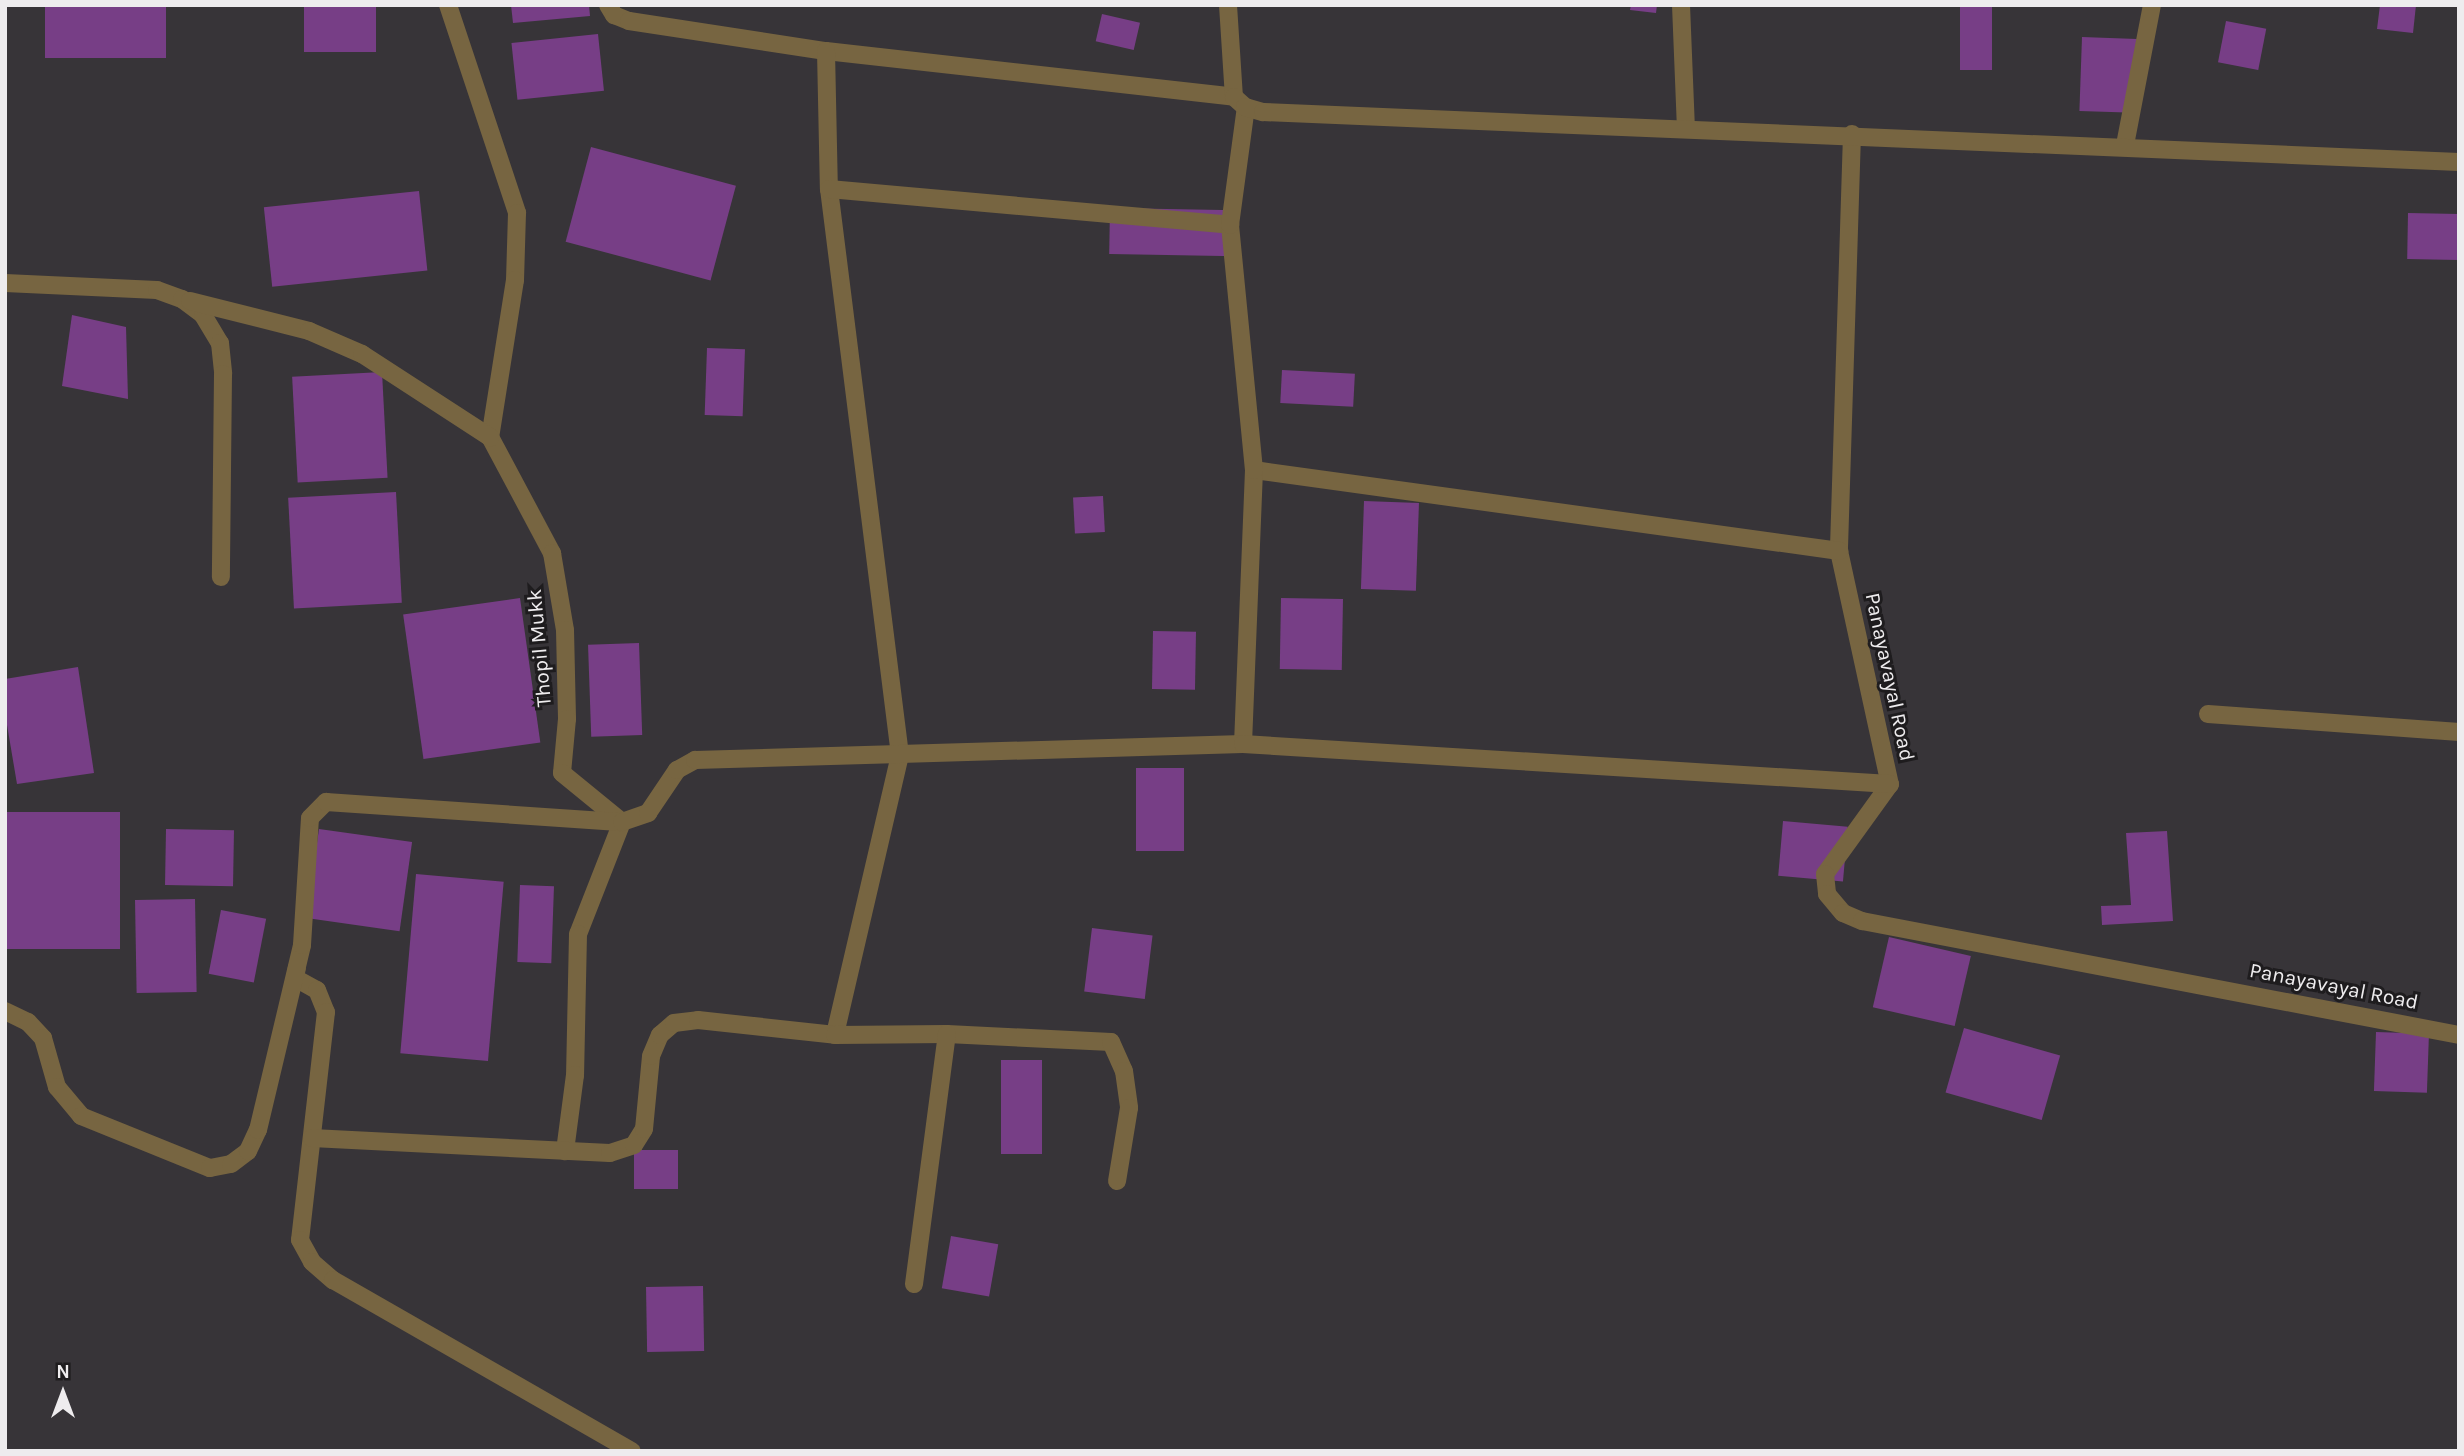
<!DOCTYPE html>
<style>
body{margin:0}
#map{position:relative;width:2464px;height:1456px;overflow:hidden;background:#373438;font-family:Karla,sans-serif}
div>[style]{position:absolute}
.building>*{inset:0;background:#773e86;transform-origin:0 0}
.minor>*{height:18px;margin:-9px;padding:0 9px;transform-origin:9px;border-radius:9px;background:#776541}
.tertiary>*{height:18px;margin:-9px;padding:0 9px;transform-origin:9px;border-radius:9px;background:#776541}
span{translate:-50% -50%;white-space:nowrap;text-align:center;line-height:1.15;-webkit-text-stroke:6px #1e1c1e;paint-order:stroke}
.street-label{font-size:21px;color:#eeecee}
.frame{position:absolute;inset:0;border:7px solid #eeecee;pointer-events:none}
.north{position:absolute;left:28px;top:1358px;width:70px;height:70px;-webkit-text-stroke:5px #1e1c1e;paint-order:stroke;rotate:0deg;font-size:19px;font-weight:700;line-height:28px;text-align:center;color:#eeecee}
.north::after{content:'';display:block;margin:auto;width:24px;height:32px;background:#eeecee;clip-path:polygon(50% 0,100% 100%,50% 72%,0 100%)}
</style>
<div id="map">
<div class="building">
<div style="left:45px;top:5px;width:121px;height:53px"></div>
<div style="left:304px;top:5px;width:72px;height:47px"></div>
<div style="clip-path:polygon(511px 5px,589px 5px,590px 16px,513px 23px)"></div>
<div style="clip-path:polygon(1631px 5px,1657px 5px,1656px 13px,1630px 10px)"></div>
<div style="left:1960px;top:5px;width:32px;height:65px"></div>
<div style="clip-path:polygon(2380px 5px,2416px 5px,2413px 33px,2377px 29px)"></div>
<div style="left:1102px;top:14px;width:39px;height:28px;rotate:13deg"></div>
<div style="left:2226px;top:21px;width:41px;height:42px;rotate:11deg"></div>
<div style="left:598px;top:34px;width:57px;height:87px;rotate:84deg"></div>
<div style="left:2082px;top:37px;width:55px;height:74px;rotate:2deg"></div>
<div style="left:591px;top:147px;width:150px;height:98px;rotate:15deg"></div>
<div style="left:419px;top:191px;width:80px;height:156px;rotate:84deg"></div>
<div style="left:1110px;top:208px;width:127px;height:46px;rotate:1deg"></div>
<div style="left:2408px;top:213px;width:51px;height:46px;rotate:1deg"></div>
<div style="clip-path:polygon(72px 315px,126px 327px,128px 399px,62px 386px)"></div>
<div style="left:707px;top:348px;width:38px;height:67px;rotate:2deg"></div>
<div style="left:1282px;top:370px;width:73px;height:33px;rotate:3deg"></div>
<div style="left:382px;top:372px;width:106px;height:90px;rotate:87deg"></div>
<div style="left:396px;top:492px;width:111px;height:108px;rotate:87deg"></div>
<div style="left:1103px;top:496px;width:36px;height:30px;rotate:87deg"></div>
<div style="left:1364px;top:501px;width:55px;height:88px;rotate:2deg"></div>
<div style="left:520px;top:598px;width:146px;height:118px;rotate:82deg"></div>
<div style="left:1281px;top:598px;width:62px;height:71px;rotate:1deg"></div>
<div style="left:1153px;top:631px;width:43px;height:58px;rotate:1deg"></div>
<div style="left:639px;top:643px;width:92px;height:51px;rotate:88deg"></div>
<div style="clip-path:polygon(78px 667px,94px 773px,17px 784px,5px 713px,5px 679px)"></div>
<div style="left:1136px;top:768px;width:48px;height:83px"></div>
<div style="left:5px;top:812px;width:115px;height:137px"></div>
<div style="left:1783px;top:821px;width:65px;height:55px;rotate:5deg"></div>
<div style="left:166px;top:829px;width:68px;height:56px;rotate:1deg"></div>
<div style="left:319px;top:829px;width:94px;height:90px;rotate:8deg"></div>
<div style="clip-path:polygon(2167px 831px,2173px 921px,2102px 925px,2101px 906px,2131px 905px,2126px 833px)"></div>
<div style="left:416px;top:874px;width:88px;height:180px;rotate:5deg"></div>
<div style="left:520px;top:885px;width:34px;height:77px;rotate:2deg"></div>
<div style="left:195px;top:899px;width:93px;height:60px;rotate:89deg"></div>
<div style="left:221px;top:910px;width:46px;height:65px;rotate:11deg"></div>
<div style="left:1092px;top:928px;width:61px;height:64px;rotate:7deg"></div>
<div style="left:1889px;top:937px;width:84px;height:72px;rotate:13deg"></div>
<div style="left:1964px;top:1028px;width:100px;height:67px;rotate:16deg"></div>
<div style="left:2376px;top:1032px;width:53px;height:59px;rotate:2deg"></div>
<div style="left:1001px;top:1060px;width:41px;height:94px"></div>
<div style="left:634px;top:1150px;width:44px;height:39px"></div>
<div style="left:951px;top:1236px;width:48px;height:53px;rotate:10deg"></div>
<div style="left:703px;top:1286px;width:65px;height:57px;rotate:89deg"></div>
</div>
<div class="minor">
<div style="left:448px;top:5px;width:219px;rotate:71.6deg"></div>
<div style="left:517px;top:213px;width:67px;rotate:91.7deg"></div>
<div style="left:515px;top:280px;width:159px;rotate:99deg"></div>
<div style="left:490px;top:437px;width:132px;rotate:61.9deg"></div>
<div style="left:552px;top:553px;width:78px;rotate:80.4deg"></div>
<div style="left:565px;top:630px;width:89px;rotate:88.7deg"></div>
<div style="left:567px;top:719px;width:54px;rotate:95.3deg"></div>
<div style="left:562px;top:773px;width:77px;rotate:39.2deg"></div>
<div style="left:622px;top:822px;width:120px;rotate:111.4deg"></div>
<div style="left:578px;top:934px;width:141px;rotate:91.2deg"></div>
<div style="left:575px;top:1075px;width:77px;rotate:97.5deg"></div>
<div style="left:608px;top:5px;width:12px;rotate:59deg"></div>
<div style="left:614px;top:15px;width:16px;rotate:22deg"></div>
<div style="left:629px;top:21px;width:199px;rotate:8.7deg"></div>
<div style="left:826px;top:51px;width:411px;rotate:6.4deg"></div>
<div style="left:1681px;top:5px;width:122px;rotate:87.7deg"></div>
<div style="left:826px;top:51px;width:138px;rotate:88.8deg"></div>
<div style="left:829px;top:189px;width:570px;rotate:82.85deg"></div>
<div style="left:900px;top:755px;width:287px;rotate:103.1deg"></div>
<div style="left:1852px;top:134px;width:417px;rotate:91.8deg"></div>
<div style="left:1839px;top:551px;width:239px;rotate:77.7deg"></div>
<div style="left:1890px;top:784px;width:111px;rotate:125.8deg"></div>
<div style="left:1825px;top:874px;width:20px;rotate:84deg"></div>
<div style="left:1827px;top:894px;width:25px;rotate:50deg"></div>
<div style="left:1843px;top:913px;width:21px;rotate:23deg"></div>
<div style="left:1862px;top:921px;width:608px;rotate:10.81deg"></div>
<div style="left:2125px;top:145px;width:143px;rotate:-79.1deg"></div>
<div style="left:829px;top:189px;width:403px;rotate:5.1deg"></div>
<div style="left:5px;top:283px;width:152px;rotate:2.6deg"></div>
<div style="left:157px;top:290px;width:27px;rotate:20deg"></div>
<div style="left:182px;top:299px;width:26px;rotate:37deg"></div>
<div style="left:203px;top:315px;width:33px;rotate:59deg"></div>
<div style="left:220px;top:343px;width:31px;rotate:84deg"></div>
<div style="left:223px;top:374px;width:203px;rotate:90.6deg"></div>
<div style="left:190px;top:301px;width:123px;rotate:14.1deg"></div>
<div style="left:309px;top:331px;width:58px;rotate:23.5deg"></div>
<div style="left:362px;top:354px;width:153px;rotate:33deg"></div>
<div style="left:1254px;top:470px;width:591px;rotate:7.88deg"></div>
<div style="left:2208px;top:714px;width:252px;rotate:4.1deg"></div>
<div style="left:1243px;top:744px;width:274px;rotate:-87.7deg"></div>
<div style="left:1254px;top:470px;width:246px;rotate:-95.6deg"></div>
<div style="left:1230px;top:225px;width:119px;rotate:-82.3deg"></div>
<div style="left:297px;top:967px;width:11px;rotate:100deg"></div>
<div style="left:295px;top:978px;width:25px;rotate:29deg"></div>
<div style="left:317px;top:990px;width:24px;rotate:68deg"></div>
<div style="left:326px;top:1012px;width:229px;rotate:96.5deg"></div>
<div style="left:300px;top:1240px;width:25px;rotate:61deg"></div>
<div style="left:312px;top:1262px;width:28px;rotate:41deg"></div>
<div style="left:333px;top:1280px;width:344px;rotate:29.8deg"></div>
<div style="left:5px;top:1011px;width:25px;rotate:26deg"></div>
<div style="left:28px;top:1022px;width:22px;rotate:47deg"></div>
<div style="left:43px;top:1038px;width:51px;rotate:74.1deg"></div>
<div style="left:57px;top:1087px;width:38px;rotate:50deg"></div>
<div style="left:81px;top:1116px;width:139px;rotate:22deg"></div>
<div style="left:210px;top:1168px;width:21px;rotate:-11deg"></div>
<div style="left:231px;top:1164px;width:21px;rotate:-37deg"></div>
<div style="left:248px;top:1151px;width:23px;rotate:-65deg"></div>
<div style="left:258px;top:1130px;width:190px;rotate:-76.6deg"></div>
<div style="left:302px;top:945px;width:127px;rotate:-86.4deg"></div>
<div style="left:310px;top:818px;width:23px;rotate:-45deg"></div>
<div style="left:326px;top:802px;width:297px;rotate:3.9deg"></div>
<div style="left:622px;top:822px;width:28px;rotate:-19deg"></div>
<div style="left:648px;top:813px;width:52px;rotate:-56deg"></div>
<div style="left:677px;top:770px;width:21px;rotate:-29deg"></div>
<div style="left:695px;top:760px;width:548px;rotate:-1.67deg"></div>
<div style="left:1243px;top:744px;width:648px;rotate:3.54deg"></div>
<div style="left:312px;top:1138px;width:298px;rotate:2.9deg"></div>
<div style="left:610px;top:1153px;width:25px;rotate:-18deg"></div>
<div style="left:634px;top:1145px;width:19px;rotate:-58deg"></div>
<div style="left:644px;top:1129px;width:73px;rotate:-84.5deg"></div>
<div style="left:651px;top:1056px;width:23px;rotate:-67deg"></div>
<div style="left:660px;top:1035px;width:18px;rotate:-41deg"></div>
<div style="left:674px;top:1023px;width:24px;rotate:-7deg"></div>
<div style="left:698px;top:1020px;width:138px;rotate:6.2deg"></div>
<div style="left:835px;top:1035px;width:112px;rotate:-0.5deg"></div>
<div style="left:947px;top:1034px;width:164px;rotate:2.8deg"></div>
<div style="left:1111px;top:1042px;width:32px;rotate:66deg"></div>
<div style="left:1124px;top:1071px;width:37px;rotate:82deg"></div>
<div style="left:1129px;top:1108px;width:74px;rotate:99.3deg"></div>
<div style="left:914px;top:1284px;width:252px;rotate:-82.5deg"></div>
</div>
<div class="tertiary">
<div style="left:1228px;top:5px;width:92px;rotate:86.3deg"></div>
<div style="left:1234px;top:97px;width:15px;rotate:42deg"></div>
<div style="left:1245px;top:107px;width:19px;rotate:16deg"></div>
<div style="left:1263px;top:112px;width:1197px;rotate:2.39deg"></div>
</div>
<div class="street-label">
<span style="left:539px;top:648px;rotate:-95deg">Thopil Mukk</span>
<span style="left:1890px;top:677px;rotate:78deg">Panayavayal Road</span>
<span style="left:2334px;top:986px;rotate:11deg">Panayavayal Road</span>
</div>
<div class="frame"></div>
<div class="north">N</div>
</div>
